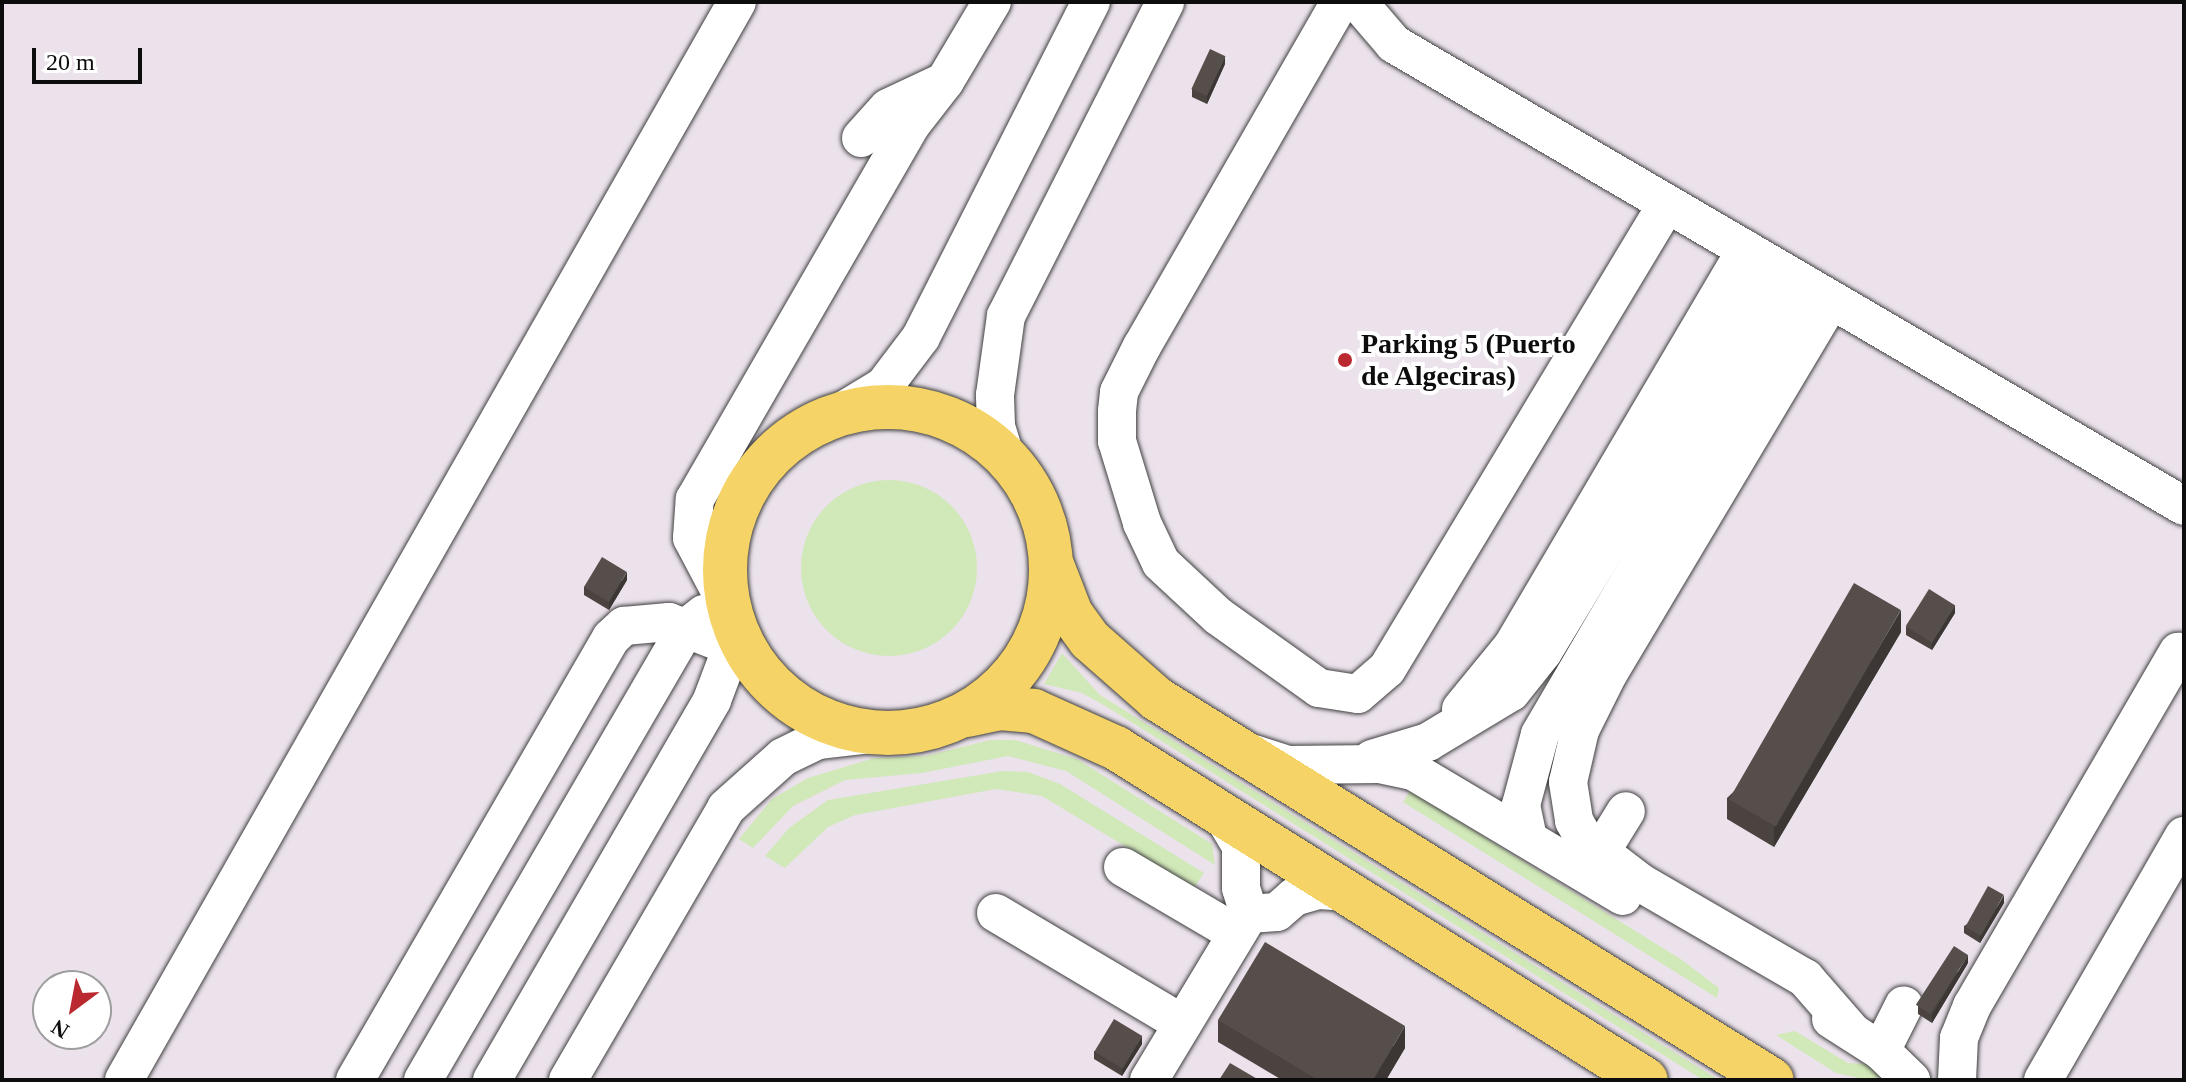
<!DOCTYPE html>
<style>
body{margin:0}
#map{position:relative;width:2186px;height:1082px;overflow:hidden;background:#fffbee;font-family:Georgia,serif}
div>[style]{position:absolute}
.industrial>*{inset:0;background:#ebe2ec}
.green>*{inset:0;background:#d1e8b8}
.round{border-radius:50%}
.roads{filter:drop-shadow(0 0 2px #404040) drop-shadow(0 0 2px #404040)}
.minor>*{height:38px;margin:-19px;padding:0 19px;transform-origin:19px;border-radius:19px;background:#fff}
.major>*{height:44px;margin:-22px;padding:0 22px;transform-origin:22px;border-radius:22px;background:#f5d367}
.major>.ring{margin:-22px;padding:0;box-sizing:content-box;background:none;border:44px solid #f5d367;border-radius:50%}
.wall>*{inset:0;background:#4a4340}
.shaded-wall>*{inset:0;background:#3c3734}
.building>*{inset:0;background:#564e4a;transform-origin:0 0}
.dots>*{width:22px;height:22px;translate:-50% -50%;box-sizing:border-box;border:4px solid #fff;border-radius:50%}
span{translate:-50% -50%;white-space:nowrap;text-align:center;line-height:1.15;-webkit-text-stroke:8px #fff;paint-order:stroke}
.poi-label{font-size:28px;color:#0d0d0d;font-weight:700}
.left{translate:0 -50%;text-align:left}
.frame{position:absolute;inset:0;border:4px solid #0d0d0d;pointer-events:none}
.north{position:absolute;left:32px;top:970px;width:80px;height:80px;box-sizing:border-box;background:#fff;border:2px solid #9e9e9e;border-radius:50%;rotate:212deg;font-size:22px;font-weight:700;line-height:32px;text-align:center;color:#0d0d0d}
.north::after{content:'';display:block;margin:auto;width:28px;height:36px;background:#ba292f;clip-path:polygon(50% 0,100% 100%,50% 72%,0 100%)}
.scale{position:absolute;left:32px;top:48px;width:110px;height:36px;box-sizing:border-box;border:4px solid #0d0d0d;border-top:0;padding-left:10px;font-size:24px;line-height:28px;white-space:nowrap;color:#0d0d0d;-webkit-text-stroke:6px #fff;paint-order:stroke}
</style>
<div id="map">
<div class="industrial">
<div style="clip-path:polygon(evenodd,2px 2px,2184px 2px,2184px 1080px,2px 1080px,2px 2px,48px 986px,96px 986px,96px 1034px,48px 1034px,48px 986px)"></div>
</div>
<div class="green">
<div class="round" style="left:801px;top:480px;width:176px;height:176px"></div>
<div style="clip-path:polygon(1062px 653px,1100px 695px,1719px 1080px,1703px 1080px,1107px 707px,1082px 693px,1044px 684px)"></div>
<div style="clip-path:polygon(990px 740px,1015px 740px,1077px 759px,1212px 844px,1215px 865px,1066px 771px,1008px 756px,922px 773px,845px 780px,793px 806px,753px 848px,739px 839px,772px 799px,808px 778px,874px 758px,925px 756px)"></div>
<div style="clip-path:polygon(1003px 771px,1028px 772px,1060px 784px,1204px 873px,1194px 888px,1042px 796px,996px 789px,855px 815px,828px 827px,785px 868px,765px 856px,789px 828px,828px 800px)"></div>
<div style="clip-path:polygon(1410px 791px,1682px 960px,1719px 988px,1717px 998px,1403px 802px)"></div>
<div style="clip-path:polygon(1795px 1031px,1848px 1063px,1868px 1064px,1884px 1077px,1864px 1079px,1836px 1073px,1776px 1035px)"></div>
</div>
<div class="roads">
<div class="minor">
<div style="left:1340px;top:2px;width:397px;rotate:119.9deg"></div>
<div style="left:1142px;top:346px;width:51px;rotate:116.6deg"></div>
<div style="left:1119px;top:392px;width:19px;rotate:96deg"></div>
<div style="left:1117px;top:411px;width:30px;rotate:90deg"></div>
<div style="left:1117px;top:441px;width:86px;rotate:73deg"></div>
<div style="left:1142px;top:523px;width:44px;rotate:64.6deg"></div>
<div style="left:1161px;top:563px;width:78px;rotate:42.9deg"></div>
<div style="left:1218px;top:616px;width:124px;rotate:35.5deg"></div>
<div style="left:1319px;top:688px;width:39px;rotate:9deg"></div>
<div style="left:1358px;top:694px;width:38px;rotate:-41deg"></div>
<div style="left:1387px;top:669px;width:543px;rotate:-58.95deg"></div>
<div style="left:1358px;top:2px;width:55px;rotate:49.4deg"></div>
<div style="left:1394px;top:44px;width:915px;rotate:30.32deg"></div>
<div style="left:861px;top:138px;width:40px;rotate:-48deg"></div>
<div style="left:888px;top:108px;width:56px;rotate:-25.2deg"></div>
<div style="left:1831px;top:300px;width:433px;rotate:120.8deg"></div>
<div style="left:1609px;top:672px;width:65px;rotate:116.6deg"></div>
<div style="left:1580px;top:730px;width:53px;rotate:103deg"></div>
<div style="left:1568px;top:782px;width:39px;rotate:81deg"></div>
<div style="left:1574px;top:821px;width:22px;rotate:60deg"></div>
<div style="left:1585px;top:840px;width:71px;rotate:37.5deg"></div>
<div style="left:1641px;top:883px;width:190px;rotate:30.1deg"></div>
<div style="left:1805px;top:978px;width:72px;rotate:49deg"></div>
<div style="left:838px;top:414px;width:54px;rotate:-31.3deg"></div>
<div style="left:884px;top:386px;width:61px;rotate:-52.9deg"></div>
<div style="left:921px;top:337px;width:376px;rotate:-63.1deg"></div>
<div style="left:1005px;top:456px;width:31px;rotate:-107deg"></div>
<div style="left:996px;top:426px;width:31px;rotate:-92deg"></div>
<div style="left:995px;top:395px;width:80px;rotate:-82.1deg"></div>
<div style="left:1006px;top:316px;width:352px;rotate:-63.1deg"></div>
<div style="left:728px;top:606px;width:77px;rotate:-117.9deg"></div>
<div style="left:692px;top:538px;width:39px;rotate:-86deg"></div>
<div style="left:695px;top:499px;width:431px;rotate:-60deg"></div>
<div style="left:910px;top:126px;width:57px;rotate:-52.1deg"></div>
<div style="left:945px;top:81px;width:92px;rotate:-59.3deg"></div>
<div style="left:1461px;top:709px;width:80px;rotate:-50.6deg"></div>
<div style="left:1512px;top:647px;width:461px;rotate:-59.5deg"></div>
<div style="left:1254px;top:754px;width:36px;rotate:18deg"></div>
<div style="left:1288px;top:765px;width:91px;rotate:-0.6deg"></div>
<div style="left:1379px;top:764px;width:35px;rotate:12deg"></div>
<div style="left:1413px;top:771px;width:244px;rotate:30.8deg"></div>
<div style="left:1372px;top:759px;width:59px;rotate:-16.9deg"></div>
<div style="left:1428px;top:742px;width:97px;rotate:-31.1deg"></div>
<div style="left:1511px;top:692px;width:51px;rotate:-51.3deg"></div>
<div style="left:1543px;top:652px;width:449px;rotate:-58.9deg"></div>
<div style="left:1223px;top:816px;width:35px;rotate:59deg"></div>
<div style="left:1241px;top:846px;width:42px;rotate:90deg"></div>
<div style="left:1241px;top:888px;width:27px;rotate:73deg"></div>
<div style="left:1249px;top:914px;width:28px;rotate:-4deg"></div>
<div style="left:1277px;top:912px;width:23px;rotate:-41deg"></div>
<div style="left:1294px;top:897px;width:26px;rotate:-16deg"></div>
<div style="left:1319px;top:890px;width:26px;rotate:4deg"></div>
<div style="left:1528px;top:838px;width:34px;rotate:-102deg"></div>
<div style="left:1521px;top:805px;width:73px;rotate:-75deg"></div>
<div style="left:1540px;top:734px;width:522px;rotate:-59.6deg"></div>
<div style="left:1600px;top:853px;width:49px;rotate:-58.2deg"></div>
<div style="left:1123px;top:867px;width:132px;rotate:30.4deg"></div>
<div style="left:996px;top:913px;width:217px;rotate:30.7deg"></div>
<div style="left:1831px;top:1019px;width:59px;rotate:32.6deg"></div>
<div style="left:1881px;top:1051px;width:42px;rotate:44deg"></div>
<div style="left:1881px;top:1051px;width:51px;rotate:-63.4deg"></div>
<div style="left:124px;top:1080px;width:1240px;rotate:-60.38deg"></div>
<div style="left:355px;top:1080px;width:511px;rotate:-59.92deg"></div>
<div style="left:611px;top:638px;width:18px;rotate:-43deg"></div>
<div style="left:624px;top:626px;width:45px;rotate:-5.1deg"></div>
<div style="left:669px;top:622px;width:85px;rotate:21.4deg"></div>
<div style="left:423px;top:1080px;width:523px;rotate:-59.81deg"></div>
<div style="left:686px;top:628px;width:23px;rotate:-38deg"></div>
<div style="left:492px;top:1080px;width:439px;rotate:-59.9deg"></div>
<div style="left:712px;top:700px;width:71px;rotate:-69.3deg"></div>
<div style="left:568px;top:1080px;width:315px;rotate:-59.8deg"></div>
<div style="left:726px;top:808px;width:76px;rotate:-41.8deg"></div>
<div style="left:783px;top:757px;width:39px;rotate:-26deg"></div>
<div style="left:818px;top:740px;width:61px;rotate:-6.5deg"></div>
<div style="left:1149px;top:1080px;width:194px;rotate:-58.9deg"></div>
<div style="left:1957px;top:1080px;width:42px;rotate:-87.3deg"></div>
<div style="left:1959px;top:1038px;width:35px;rotate:-68deg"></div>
<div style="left:1972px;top:1006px;width:410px;rotate:-59.8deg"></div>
<div style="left:2043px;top:1080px;width:282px;rotate:-60deg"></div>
</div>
<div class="major">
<div class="ring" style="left:725px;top:407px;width:282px;height:282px"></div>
<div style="left:1052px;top:565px;width:53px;rotate:68.8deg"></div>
<div style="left:1071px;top:614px;width:32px;rotate:54deg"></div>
<div style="left:1090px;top:640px;width:89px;rotate:41.4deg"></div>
<div style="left:1157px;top:699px;width:723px;rotate:31.78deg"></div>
<div style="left:967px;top:715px;width:34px;rotate:-12deg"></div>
<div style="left:1000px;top:708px;width:34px;rotate:5deg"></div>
<div style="left:1034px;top:711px;width:90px;rotate:24.3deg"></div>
<div style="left:1116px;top:748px;width:625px;rotate:32.06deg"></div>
</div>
</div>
<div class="wall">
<div style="clip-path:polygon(1225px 64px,1207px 104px,1192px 97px,1192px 89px)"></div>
<div style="clip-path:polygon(627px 580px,609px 610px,584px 595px,584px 587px)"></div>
<div style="clip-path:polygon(1955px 613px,1932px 650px,1906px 635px,1906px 627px)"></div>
<div style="clip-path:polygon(1901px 632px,1774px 847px,1727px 819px,1727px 798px)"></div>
<div style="clip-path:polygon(2004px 903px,1980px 943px,1964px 933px,1964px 926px)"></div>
<div style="clip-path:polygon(1968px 963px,1932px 1023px,1918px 1014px,1918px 1006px)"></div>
<div style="clip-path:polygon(1218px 1020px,1405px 1048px,1386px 1080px,1282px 1080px,1218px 1042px)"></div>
<div style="clip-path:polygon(1142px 1044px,1122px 1076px,1094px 1059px,1094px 1051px)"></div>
</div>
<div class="shaded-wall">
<div style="clip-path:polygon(1225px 56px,1225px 64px,1207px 104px,1207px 96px)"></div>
<div style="clip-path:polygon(627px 572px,627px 580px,609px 610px,609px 602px)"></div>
<div style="clip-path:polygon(1955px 605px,1955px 613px,1932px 650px,1932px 643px)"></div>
<div style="clip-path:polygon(1901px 610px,1901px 632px,1774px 847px,1774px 825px)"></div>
<div style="clip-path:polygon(2004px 895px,2004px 903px,1980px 943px,1980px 936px)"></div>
<div style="clip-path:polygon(1968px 955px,1968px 963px,1932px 1023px,1932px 1015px)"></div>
<div style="clip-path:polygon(1405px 1026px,1405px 1048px,1386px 1080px,1373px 1080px)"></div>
<div style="clip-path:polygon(1142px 1036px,1142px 1044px,1122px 1076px,1122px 1068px)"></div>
</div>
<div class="building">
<div style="left:1210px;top:49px;width:17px;height:44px;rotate:25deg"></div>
<div style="left:602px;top:557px;width:29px;height:35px;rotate:31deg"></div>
<div style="left:1854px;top:583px;width:54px;height:250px;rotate:30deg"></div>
<div style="left:1929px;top:589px;width:31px;height:44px;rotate:32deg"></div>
<div style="left:1988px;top:886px;width:18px;height:47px;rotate:29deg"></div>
<div style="clip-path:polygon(1265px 942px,1405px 1026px,1373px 1080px,1318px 1080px,1218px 1020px)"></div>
<div style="left:1954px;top:946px;width:17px;height:70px;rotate:33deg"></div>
<div style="left:1114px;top:1019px;width:33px;height:38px;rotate:31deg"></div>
<div style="clip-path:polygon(1230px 1063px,1259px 1080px,1219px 1080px)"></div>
</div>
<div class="dots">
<div style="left:1345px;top:360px;background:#ba292f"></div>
</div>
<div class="poi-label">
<span class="left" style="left:1361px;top:360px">Parking 5 (Puerto<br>de Algeciras)</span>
</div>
<div class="frame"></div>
<div class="north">N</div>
<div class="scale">20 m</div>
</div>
